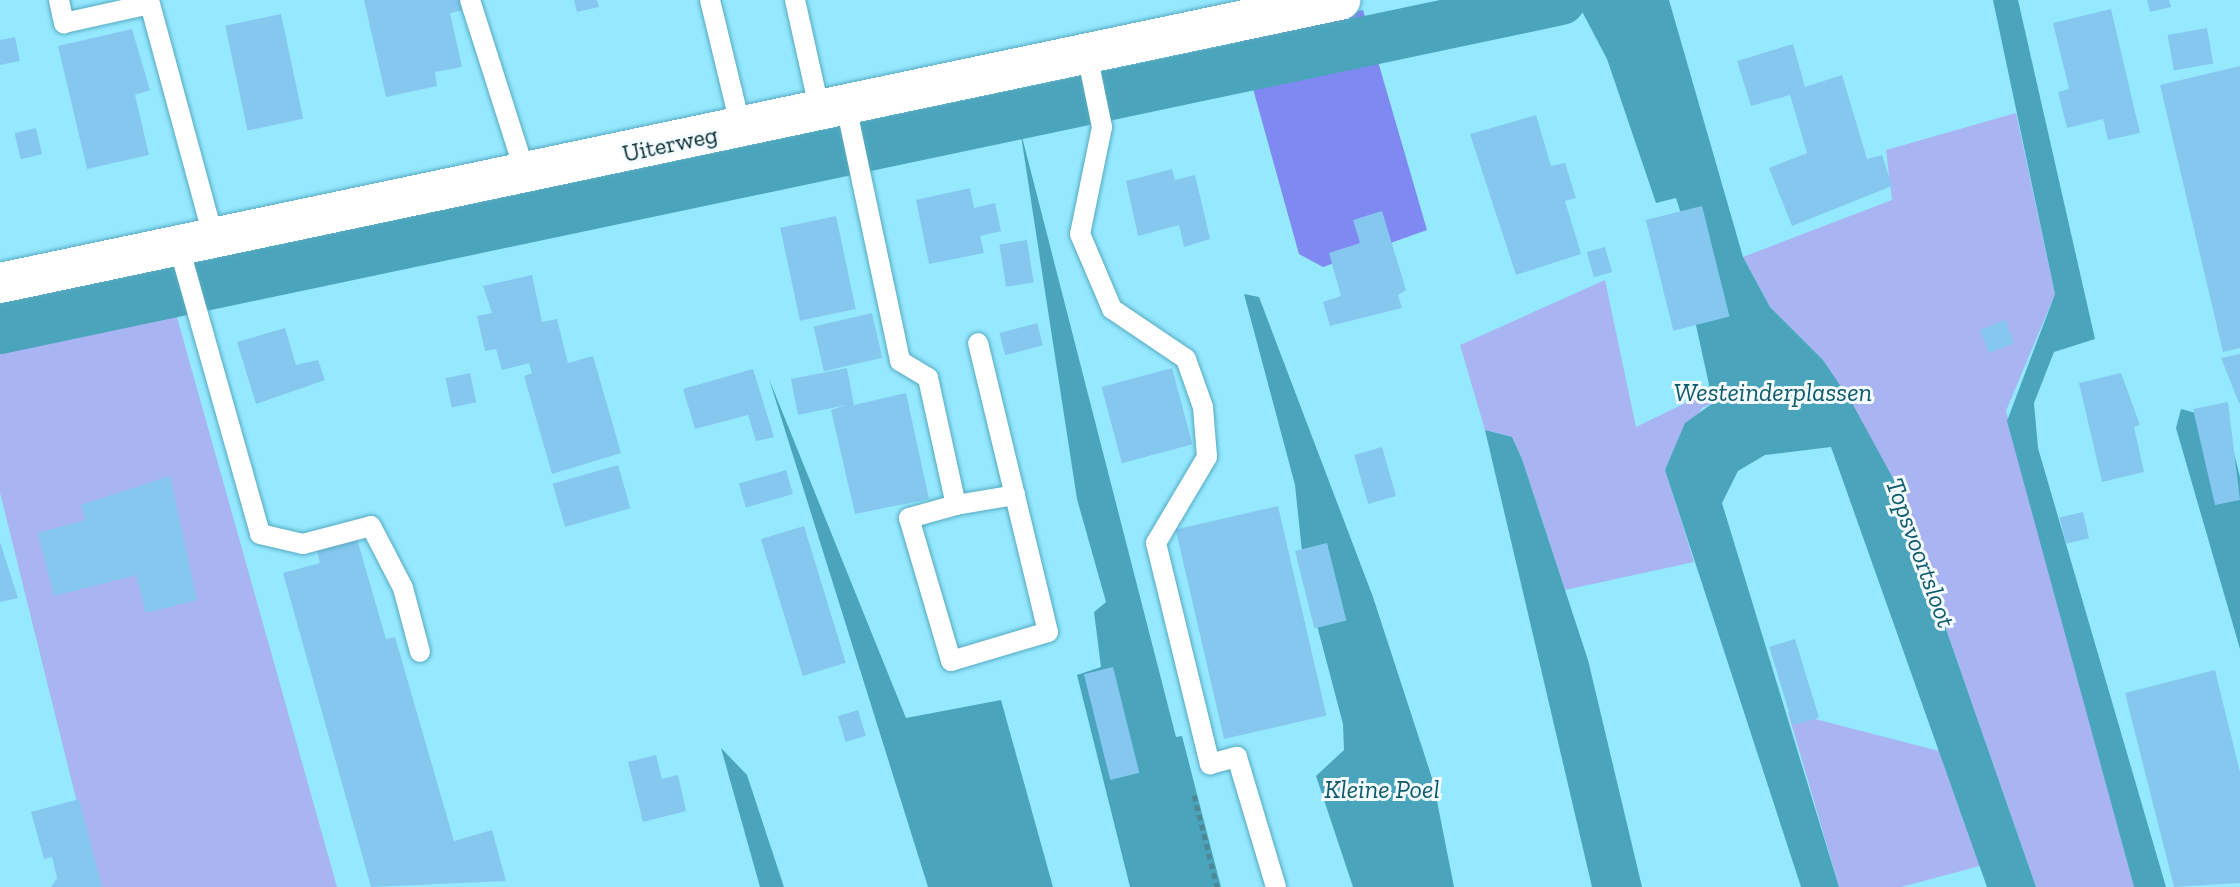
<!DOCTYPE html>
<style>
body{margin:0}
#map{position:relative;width:2240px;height:887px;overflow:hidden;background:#95e9ff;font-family:"Zilla Slab",serif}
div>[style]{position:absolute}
.green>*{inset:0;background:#a9b4f2}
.forest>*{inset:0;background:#7e89f1}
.water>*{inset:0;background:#4aa5bc}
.canal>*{height:50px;margin:-25px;padding:0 25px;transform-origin:25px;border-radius:25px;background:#4aa5bc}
.building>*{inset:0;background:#86c7ef;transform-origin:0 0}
.path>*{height:5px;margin-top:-2.5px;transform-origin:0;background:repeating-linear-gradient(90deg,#4c8897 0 6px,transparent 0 10px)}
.roads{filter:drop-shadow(0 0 2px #57aac0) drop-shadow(0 0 2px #57aac0)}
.lane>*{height:20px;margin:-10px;padding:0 10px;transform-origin:10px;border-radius:10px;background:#fff}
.street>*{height:40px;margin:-20px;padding:0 20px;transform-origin:20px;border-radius:20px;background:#fff}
span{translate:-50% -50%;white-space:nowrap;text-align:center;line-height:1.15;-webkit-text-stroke:6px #f5fcff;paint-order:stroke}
.street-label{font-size:24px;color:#082d36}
.water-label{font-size:26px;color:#0c5a6b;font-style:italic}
</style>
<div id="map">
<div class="green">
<div style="clip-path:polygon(2016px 113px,2055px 294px,2006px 411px,2134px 887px,2036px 887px,1894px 480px,1823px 360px,1770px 307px,1743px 257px,1892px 200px,1886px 150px)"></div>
<div style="clip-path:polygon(162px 264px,337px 887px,98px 887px,0 493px,0 302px)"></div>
<div style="clip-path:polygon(1605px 280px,1636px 427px,1710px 391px,1713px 403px,1702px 408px,1665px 469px,1694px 562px,1565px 590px,1522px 459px,1512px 437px,1485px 430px,1460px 345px)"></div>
<div style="clip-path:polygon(1788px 712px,1939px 751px,1980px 866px,1901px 887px,1839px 887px)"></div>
</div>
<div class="forest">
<div style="clip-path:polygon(1363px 10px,1427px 230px,1323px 267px,1299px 254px,1238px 35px)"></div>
</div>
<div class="water">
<div style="clip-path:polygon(1576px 0,1669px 0,1743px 257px,1770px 307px,1823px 360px,1852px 403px,1894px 480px,2036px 887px,1987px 887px,1831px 447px,1765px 455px,1738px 471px,1722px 503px,1839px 887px,1801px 887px,1665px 470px,1685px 423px,1713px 403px,1692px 307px,1708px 301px,1676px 198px,1656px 203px,1607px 59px)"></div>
<div style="clip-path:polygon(1993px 0,2018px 0,2095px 339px,2054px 352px,2034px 403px,2038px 448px,2166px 887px,2134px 887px,2007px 421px,2055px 294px)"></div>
<div style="clip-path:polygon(1020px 129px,1176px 737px,1182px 736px,1221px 887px,1130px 887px,1077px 675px,1101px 667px,1094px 612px,1106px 602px,1077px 499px)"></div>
<div style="clip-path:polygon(1244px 294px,1259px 297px,1373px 597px,1433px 781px,1454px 887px,1353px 887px,1316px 776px,1344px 750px,1343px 724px,1305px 580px,1295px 485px)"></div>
<div style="clip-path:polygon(769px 379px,906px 718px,1001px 700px,1053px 887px,928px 887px)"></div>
<div style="clip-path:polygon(2181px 409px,2226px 421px,2240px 477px,2240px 649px,2176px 428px)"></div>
<div style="clip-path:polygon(1485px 430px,1512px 437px,1522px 459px,1588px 660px,1642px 887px,1592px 887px)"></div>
<div style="clip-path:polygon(721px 748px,747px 775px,784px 887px,760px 887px)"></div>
</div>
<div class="canal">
<div style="left:0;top:329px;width:1595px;rotate:-11.9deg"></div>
</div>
<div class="building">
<div style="clip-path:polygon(364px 0,462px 0,464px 10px,450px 13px,462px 67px,435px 72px,437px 86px,386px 97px)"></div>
<div style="clip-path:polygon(574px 0,597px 0,599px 7px,577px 12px)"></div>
<div style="clip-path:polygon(2147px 0,2169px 0,2171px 7px,2150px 12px)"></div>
<div style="clip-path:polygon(2111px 9px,2140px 133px,2108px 140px,2103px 119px,2067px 128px,2058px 92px,2069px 89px,2053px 23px)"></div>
<div style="left:281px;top:14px;width:107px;height:57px;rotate:78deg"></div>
<div style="left:2207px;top:28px;width:36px;height:40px;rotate:80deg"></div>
<div style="clip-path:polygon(132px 29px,150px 90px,135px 95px,149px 155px,87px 169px,58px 46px)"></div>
<div style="clip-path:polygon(15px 37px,20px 61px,0 65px,0 40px)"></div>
<div style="clip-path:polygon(1793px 44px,1805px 87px,1842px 75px,1867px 159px,1882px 155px,1892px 186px,1792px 226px,1769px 168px,1807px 153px,1790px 95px,1751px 106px,1737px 61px)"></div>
<div style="clip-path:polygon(2240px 66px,2240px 348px,2223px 352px,2160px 85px)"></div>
<div style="clip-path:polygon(1536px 115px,1551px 166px,1565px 163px,1576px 198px,1565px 201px,1581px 254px,1516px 275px,1470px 134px)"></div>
<div style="left:36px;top:128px;width:27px;height:22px;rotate:77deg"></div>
<div style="clip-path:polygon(1172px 169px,1175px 180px,1195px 175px,1210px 239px,1184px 247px,1179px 225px,1138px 236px,1126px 181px)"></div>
<div style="clip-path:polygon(970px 188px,974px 208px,995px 203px,1001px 231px,980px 236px,984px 253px,929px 264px,916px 200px)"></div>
<div style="left:1702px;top:206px;width:114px;height:58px;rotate:76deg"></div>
<div style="clip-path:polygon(1382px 211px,1406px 290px,1398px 295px,1402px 308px,1330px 326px,1323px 302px,1341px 296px,1329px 253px,1360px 243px,1353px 220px)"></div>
<div style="left:836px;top:216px;width:95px;height:57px;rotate:78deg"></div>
<div style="left:1027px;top:240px;width:43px;height:28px;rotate:81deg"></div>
<div style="left:1605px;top:247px;width:26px;height:19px;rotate:74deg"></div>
<div style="clip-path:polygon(532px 275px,542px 322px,557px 319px,568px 363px,593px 356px,621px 453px,552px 474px,524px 376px,532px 373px,529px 363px,502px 370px,496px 349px,485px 351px,477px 316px,492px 313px,483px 286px)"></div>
<div style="left:872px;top:313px;width:46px;height:60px;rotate:77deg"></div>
<div style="left:2005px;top:320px;width:25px;height:27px;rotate:69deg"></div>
<div style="left:1037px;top:323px;width:23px;height:39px;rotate:75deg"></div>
<div style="clip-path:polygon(285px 328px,296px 365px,318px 360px,325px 380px,256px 404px,237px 342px)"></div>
<div style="clip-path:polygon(2240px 354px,2240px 403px,2239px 403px,2221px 358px)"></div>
<div style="clip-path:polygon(847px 368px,854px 405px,906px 393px,929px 499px,855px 514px,831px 410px,846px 405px,798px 415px,791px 379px)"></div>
<div style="left:1172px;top:368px;width:79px;height:73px;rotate:75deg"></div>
<div style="clip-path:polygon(753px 369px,774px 437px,756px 441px,748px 415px,695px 429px,683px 389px)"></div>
<div style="left:470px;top:373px;width:30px;height:25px;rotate:78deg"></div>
<div style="clip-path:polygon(2121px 373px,2140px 425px,2134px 427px,2144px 472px,2102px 482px,2079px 383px)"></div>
<div style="clip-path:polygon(2228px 402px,2240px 500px,2215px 505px,2193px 409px)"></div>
<div style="left:1382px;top:447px;width:51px;height:29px;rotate:74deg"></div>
<div style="left:618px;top:465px;width:45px;height:68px;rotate:74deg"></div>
<div style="left:786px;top:470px;width:25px;height:49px;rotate:74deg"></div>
<div style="clip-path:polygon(170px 476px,197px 600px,146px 613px,136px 575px,54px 596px,38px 533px,85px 520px,81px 505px)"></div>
<div style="left:1278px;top:506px;width:215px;height:105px;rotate:77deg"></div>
<div style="left:2083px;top:512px;width:27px;height:24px;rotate:77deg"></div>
<div style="left:804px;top:526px;width:143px;height:45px;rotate:73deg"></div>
<div style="clip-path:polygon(357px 539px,386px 639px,395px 637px,454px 841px,492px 830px,506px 881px,371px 887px,283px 573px,320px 563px,317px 551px)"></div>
<div style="clip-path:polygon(0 542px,18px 598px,0 602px)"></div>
<div style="left:1327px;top:543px;width:80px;height:33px;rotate:76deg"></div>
<div style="left:1795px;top:639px;width:82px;height:27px;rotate:73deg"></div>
<div style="left:1113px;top:667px;width:109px;height:30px;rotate:76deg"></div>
<div style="clip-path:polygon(2215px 670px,2240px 772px,2240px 883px,2174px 887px,2125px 693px)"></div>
<div style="left:858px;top:710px;width:27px;height:21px;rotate:73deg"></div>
<div style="clip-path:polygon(656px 755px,662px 779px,678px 775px,686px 811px,643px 822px,628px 762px)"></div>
<div style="clip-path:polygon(79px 799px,102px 887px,51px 887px,57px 878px,52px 857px,44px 859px,31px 812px)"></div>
</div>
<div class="path">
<div style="left:1194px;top:795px;width:95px;rotate:76deg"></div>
</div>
<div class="roads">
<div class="lane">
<div style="left:59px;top:0;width:24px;rotate:78deg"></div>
<div style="left:64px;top:23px;width:88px;rotate:-12.5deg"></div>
<div style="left:150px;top:4px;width:244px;rotate:74.8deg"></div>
<div style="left:470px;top:0;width:184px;rotate:72.3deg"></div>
<div style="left:710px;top:0;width:132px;rotate:76.4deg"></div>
<div style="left:795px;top:0;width:115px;rotate:77.4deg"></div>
<div style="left:1087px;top:54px;width:75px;rotate:78.4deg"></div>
<div style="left:1102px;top:127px;width:109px;rotate:101.6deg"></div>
<div style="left:1080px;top:234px;width:82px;rotate:66.9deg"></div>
<div style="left:1112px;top:309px;width:89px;rotate:34deg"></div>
<div style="left:1186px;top:359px;width:51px;rotate:70.5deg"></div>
<div style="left:1203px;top:407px;width:50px;rotate:85.4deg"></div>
<div style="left:1207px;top:457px;width:100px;rotate:120.7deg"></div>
<div style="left:1156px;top:543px;width:228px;rotate:76.3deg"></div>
<div style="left:1210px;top:764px;width:28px;rotate:-15deg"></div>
<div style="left:1237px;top:757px;width:136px;rotate:73.3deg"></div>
<div style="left:846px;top:106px;width:261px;rotate:78deg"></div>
<div style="left:900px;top:361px;width:33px;rotate:31deg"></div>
<div style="left:928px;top:378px;width:130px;rotate:77.6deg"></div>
<div style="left:956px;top:505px;width:49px;rotate:164.5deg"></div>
<div style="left:909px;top:518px;width:149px;rotate:73.6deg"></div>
<div style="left:951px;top:661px;width:101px;rotate:-16.6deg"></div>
<div style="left:1048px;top:632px;width:297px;rotate:-103.6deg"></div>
<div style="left:179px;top:247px;width:298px;rotate:74.2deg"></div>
<div style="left:260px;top:534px;width:44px;rotate:13.1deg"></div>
<div style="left:303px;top:544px;width:70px;rotate:-14.8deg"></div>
<div style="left:371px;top:526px;width:70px;rotate:62.7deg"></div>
<div style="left:403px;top:588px;width:66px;rotate:75.1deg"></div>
<div style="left:956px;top:505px;width:60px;rotate:-9.6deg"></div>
</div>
<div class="street">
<div style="left:0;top:283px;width:1370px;rotate:-11.93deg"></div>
</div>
</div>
<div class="street-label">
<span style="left:670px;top:144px;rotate:-12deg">Uiterweg</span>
</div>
<div class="water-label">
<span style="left:1773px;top:393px">Westeinderplassen</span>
<span style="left:1920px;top:553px;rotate:70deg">Topsvoortsloot</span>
<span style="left:1382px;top:790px">Kleine Poel</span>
</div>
</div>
